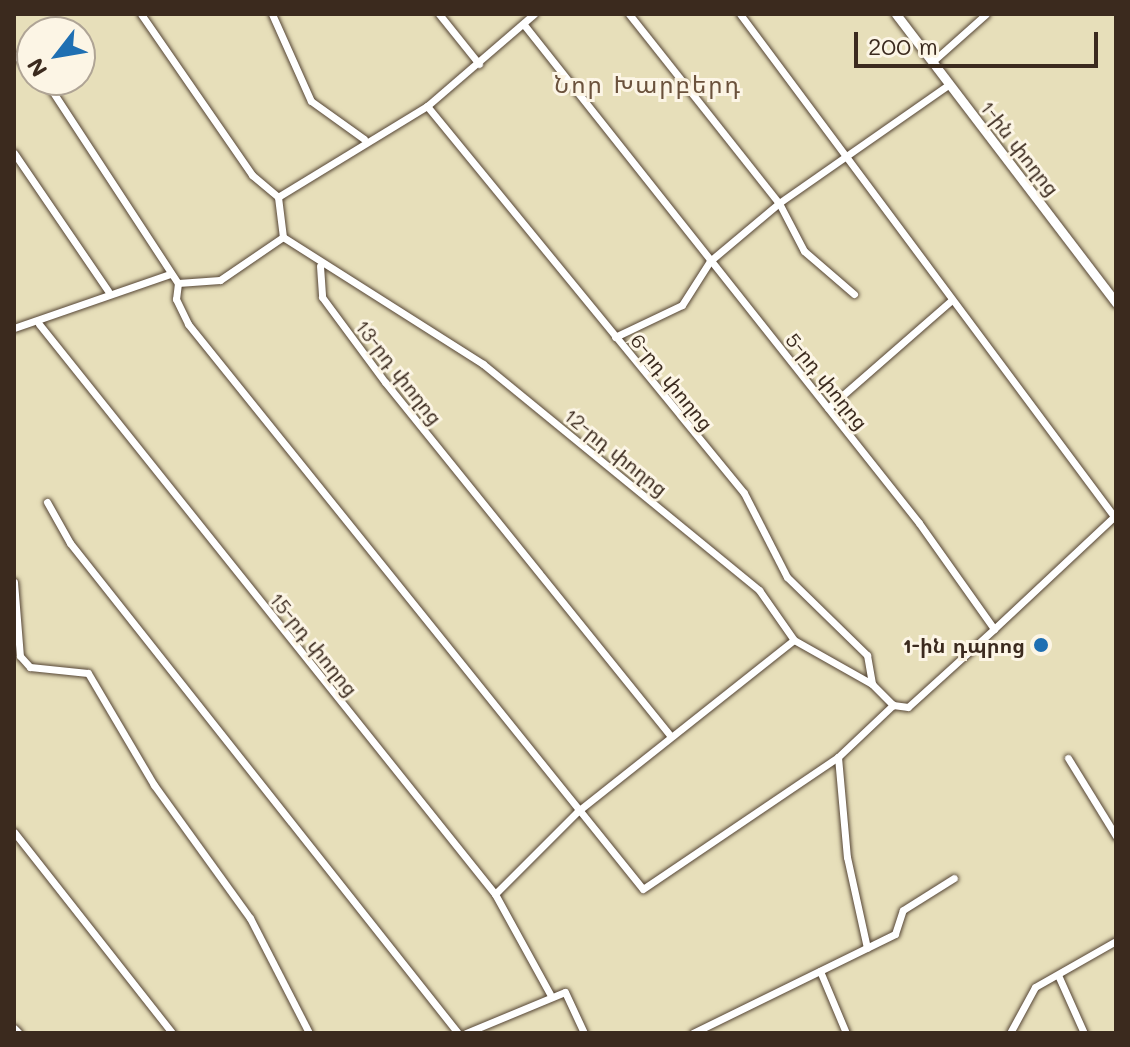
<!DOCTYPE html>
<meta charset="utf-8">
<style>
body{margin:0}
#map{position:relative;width:1130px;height:1047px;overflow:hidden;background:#e7dfba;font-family:Mali,"Noto Sans Armenian",sans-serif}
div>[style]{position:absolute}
.roads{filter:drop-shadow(0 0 2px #554535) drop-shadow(0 0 2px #554535)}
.street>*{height:7px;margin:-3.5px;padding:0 3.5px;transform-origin:3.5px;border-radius:3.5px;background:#fff}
.secondary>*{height:9px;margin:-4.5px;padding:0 4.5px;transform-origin:4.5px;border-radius:4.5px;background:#fff}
.dots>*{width:22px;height:22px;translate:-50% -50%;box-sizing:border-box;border:4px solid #fcf5e5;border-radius:50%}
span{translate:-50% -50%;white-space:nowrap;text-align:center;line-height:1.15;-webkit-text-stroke:6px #fcf5e5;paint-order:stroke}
.street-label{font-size:20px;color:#3b2a1e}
.poi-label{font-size:20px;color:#3b2a1e;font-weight:700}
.right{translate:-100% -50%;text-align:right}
.quarter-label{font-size:24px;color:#6b523c;letter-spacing:2px}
.frame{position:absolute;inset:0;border:16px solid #3b2a1e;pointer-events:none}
.north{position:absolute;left:16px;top:16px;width:80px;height:80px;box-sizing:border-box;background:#fcf5e5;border:2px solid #afa495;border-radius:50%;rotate:239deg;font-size:22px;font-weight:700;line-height:32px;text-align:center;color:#3b2a1e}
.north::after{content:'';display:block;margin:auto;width:28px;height:36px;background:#1f6fb2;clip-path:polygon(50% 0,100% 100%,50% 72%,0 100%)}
.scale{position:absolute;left:854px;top:32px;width:244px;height:36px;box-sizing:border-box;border:4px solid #3b2a1e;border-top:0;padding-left:10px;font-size:24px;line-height:28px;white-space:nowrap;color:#3b2a1e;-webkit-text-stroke:6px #fcf5e5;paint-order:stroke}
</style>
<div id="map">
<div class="roads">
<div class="street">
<div style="left:141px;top:14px;width:196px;rotate:55.4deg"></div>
<div style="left:252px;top:175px;width:34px;rotate:40deg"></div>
<div style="left:278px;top:197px;width:40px;rotate:82.9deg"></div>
<div style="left:283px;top:237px;width:237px;rotate:32.4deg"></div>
<div style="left:483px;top:364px;width:357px;rotate:39.3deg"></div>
<div style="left:759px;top:590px;width:61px;rotate:55deg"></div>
<div style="left:794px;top:640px;width:90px;rotate:29.4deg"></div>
<div style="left:872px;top:684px;width:30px;rotate:45deg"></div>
<div style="left:893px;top:705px;width:15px;rotate:8deg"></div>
<div style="left:908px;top:707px;width:116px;rotate:-42.2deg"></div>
<div style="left:272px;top:14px;width:95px;rotate:65.9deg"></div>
<div style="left:311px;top:101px;width:65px;rotate:35.6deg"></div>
<div style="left:439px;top:14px;width:64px;rotate:51.3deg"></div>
<div style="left:629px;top:14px;width:241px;rotate:51.6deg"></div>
<div style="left:779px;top:203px;width:54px;rotate:62.5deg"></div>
<div style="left:804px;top:251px;width:66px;rotate:40.7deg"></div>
<div style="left:740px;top:14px;width:630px;rotate:53.33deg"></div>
<div style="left:525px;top:26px;width:634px;rotate:51.59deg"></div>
<div style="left:919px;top:523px;width:130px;rotate:54.7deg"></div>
<div style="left:994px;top:629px;width:167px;rotate:-43.1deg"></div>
<div style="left:14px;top:55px;width:22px;rotate:36deg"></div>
<div style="left:932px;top:62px;width:72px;rotate:-41.6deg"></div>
<div style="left:45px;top:80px;width:243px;rotate:56.8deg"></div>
<div style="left:178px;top:283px;width:42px;rotate:-4.1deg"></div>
<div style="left:220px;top:280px;width:76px;rotate:-34.3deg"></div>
<div style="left:427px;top:106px;width:500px;rotate:50.68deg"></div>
<div style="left:744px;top:493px;width:94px;rotate:62.9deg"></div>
<div style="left:787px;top:577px;width:112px;rotate:44.3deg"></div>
<div style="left:867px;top:655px;width:29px;rotate:80deg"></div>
<div style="left:14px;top:153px;width:167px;rotate:55.7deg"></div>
<div style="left:278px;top:197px;width:175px;rotate:-31.4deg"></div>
<div style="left:427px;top:106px;width:141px;rotate:-40.7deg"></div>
<div style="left:320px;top:266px;width:31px;rotate:86deg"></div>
<div style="left:322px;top:297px;width:106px;rotate:53.5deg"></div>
<div style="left:385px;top:382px;width:455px;rotate:51.1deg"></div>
<div style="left:178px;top:283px;width:16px;rotate:97deg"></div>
<div style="left:176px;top:299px;width:28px;rotate:64deg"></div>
<div style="left:188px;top:324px;width:725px;rotate:51.16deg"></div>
<div style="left:643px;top:889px;width:235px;rotate:-34.1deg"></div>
<div style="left:838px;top:757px;width:76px;rotate:-43.4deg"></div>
<div style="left:39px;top:324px;width:730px;rotate:51.34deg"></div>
<div style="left:495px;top:894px;width:114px;rotate:61.2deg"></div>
<div style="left:14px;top:328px;width:165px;rotate:-19.1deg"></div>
<div style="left:615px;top:337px;width:74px;rotate:-25.5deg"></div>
<div style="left:682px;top:305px;width:52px;rotate:-57.5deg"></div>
<div style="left:710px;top:261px;width:90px;rotate:-40deg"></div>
<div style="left:779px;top:203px;width:206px;rotate:-34.9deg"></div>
<div style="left:828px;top:408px;width:164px;rotate:-41.1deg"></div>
<div style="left:47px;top:502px;width:47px;rotate:60.7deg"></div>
<div style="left:70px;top:543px;width:625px;rotate:51.63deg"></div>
<div style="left:14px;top:582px;width:74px;rotate:85.4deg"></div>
<div style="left:20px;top:656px;width:15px;rotate:48deg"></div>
<div style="left:30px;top:667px;width:58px;rotate:5.9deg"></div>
<div style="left:88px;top:673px;width:130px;rotate:59.5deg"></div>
<div style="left:154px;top:785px;width:164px;rotate:54.2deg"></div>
<div style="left:250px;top:918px;width:129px;rotate:62.8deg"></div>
<div style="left:838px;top:757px;width:100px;rotate:84.9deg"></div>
<div style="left:847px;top:857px;width:93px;rotate:77.6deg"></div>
<div style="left:1068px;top:758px;width:92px;rotate:58.4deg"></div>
<div style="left:14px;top:832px;width:256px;rotate:51.8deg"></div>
<div style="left:495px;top:894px;width:117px;rotate:-45deg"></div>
<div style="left:578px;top:811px;width:275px;rotate:-38.4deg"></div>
<div style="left:820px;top:971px;width:67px;rotate:67.2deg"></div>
<div style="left:1058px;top:975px;width:64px;rotate:65.9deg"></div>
<div style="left:14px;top:1028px;width:7px;rotate:45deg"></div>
<div style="left:466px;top:1033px;width:107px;rotate:-22.5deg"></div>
<div style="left:565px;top:992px;width:45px;rotate:65.1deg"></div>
<div style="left:693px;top:1033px;width:225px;rotate:-26.1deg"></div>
<div style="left:895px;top:934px;width:25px;rotate:-72deg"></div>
<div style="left:903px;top:910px;width:60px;rotate:-32.1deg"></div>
<div style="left:1010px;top:1033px;width:52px;rotate:-61.5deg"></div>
<div style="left:1035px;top:987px;width:93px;rotate:-29.6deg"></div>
</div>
<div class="secondary">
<div style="left:896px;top:14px;width:363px;rotate:52.7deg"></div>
</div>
</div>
<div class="dots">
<div style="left:1041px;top:645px;background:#1f6fb2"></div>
</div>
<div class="street-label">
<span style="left:1020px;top:148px;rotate:52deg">1-ին փողոց</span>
<span style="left:399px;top:372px;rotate:52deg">13-րդ փողոց</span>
<span style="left:827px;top:381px;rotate:51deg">5-րդ փողոց</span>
<span style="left:672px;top:382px;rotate:51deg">6-րդ փողոց</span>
<span style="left:616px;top:452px;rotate:39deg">12-րդ փողոց</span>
<span style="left:314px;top:644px;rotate:51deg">15-րդ փողոց</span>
</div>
<div class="poi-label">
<span class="right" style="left:1025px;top:645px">1-ին դպրոց</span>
</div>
<div class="quarter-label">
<span style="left:648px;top:84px">Նոր Խարբերդ</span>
</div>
<div class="frame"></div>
<div class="north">N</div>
<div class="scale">200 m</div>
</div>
